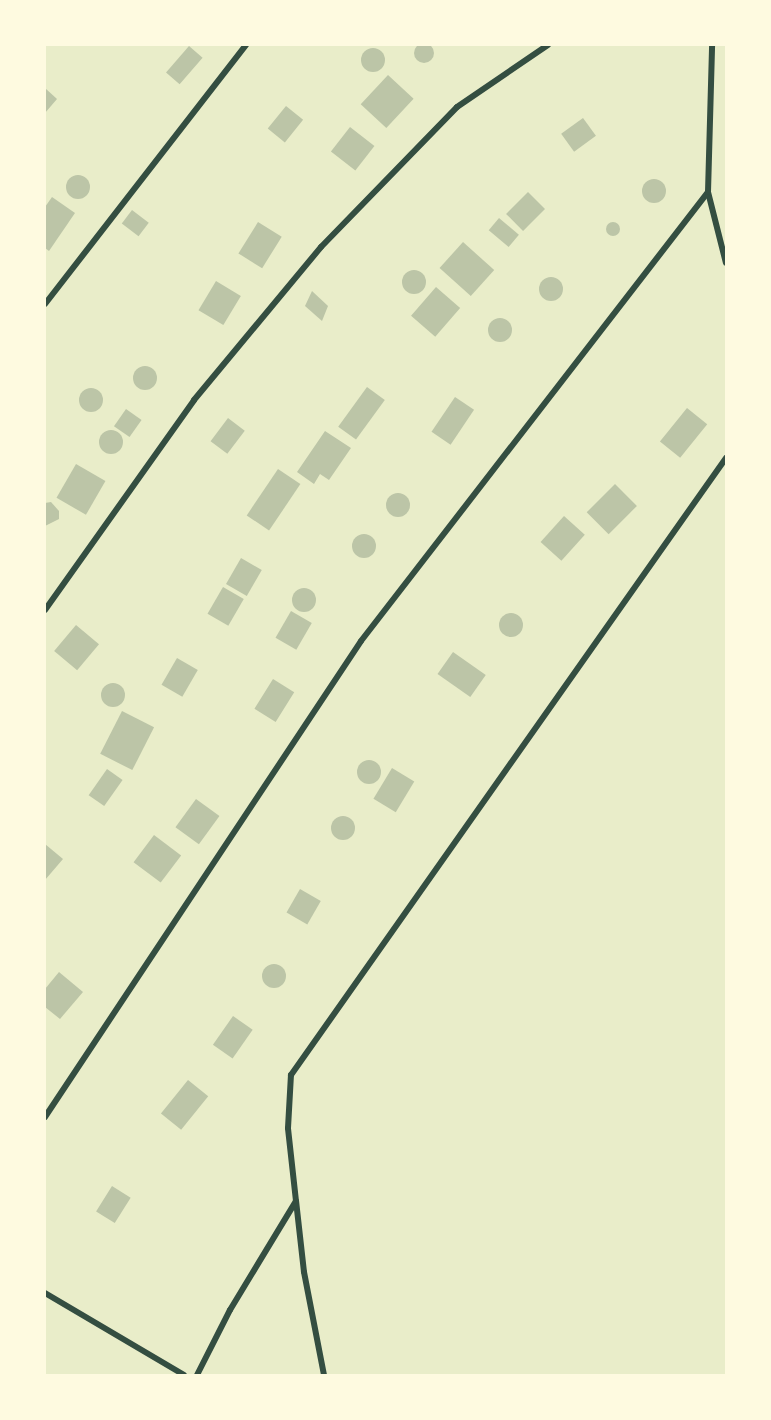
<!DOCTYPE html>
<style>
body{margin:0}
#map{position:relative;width:771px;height:1420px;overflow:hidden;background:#e9edc9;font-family:Rubik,sans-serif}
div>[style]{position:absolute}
.building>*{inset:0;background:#bcc5a7;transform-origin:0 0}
.round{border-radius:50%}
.minor>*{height:6px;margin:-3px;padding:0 3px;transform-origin:3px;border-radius:3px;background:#344e41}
span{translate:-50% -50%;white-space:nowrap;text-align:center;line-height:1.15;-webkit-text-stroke:4.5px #fefae0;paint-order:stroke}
.frame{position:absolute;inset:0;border:46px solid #fefae0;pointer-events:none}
</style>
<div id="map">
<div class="building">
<div class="round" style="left:414px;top:43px;width:20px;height:20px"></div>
<div style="left:189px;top:46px;width:18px;height:35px;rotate:41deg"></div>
<div class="round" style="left:361px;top:48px;width:24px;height:24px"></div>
<div style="left:388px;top:75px;width:35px;height:40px;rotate:43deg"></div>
<div style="clip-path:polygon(45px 88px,57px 99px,45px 113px)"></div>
<div style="left:286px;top:106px;width:22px;height:29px;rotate:39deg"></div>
<div style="left:583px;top:118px;width:22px;height:27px;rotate:54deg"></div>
<div style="left:350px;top:127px;width:31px;height:31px;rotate:38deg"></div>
<div class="round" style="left:66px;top:175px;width:24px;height:24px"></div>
<div class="round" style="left:642px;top:179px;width:24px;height:24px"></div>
<div style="left:528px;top:192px;width:24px;height:31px;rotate:45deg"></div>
<div style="clip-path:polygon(52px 197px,75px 213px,49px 251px,45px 248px,45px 207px)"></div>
<div style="left:132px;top:210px;width:21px;height:17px;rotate:37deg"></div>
<div style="left:499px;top:218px;width:26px;height:16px;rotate:40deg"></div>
<div class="round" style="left:606px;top:222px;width:14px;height:14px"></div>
<div style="left:258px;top:222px;width:28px;height:37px;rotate:32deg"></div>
<div style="left:463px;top:242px;width:42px;height:35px;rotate:42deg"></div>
<div class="round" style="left:402px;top:270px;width:24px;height:24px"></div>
<div class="round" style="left:539px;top:277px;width:24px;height:24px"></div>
<div style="left:216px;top:281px;width:29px;height:34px;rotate:31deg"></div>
<div style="left:436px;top:287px;width:32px;height:38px;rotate:41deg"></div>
<div style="clip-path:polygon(312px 291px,328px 306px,322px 321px,305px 306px)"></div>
<div class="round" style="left:488px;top:318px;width:24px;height:24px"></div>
<div class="round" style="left:133px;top:366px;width:24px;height:24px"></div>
<div style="left:367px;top:387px;width:22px;height:49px;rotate:36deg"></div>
<div class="round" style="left:79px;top:388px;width:24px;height:24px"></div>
<div style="left:455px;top:397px;width:23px;height:42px;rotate:34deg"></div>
<div style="left:687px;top:408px;width:26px;height:43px;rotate:39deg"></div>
<div style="left:126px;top:409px;width:19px;height:21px;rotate:35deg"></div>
<div style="left:228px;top:418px;width:21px;height:29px;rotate:37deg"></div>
<div class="round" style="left:99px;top:430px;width:24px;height:24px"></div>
<div style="clip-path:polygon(325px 431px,351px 448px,329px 480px,320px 474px,314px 484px,297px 472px)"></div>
<div style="left:76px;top:464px;width:34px;height:39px;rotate:30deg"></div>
<div style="left:278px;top:469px;width:27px;height:56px;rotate:34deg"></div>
<div style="left:615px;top:484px;width:31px;height:40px;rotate:45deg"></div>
<div class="round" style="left:386px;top:493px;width:24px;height:24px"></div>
<div style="clip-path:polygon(51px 502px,59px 511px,59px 519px,45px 526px,45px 503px)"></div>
<div style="left:564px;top:516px;width:28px;height:35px;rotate:42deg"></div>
<div class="round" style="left:352px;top:534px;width:24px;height:24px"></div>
<div style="left:241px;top:558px;width:24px;height:30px;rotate:30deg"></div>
<div style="left:223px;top:587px;width:24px;height:31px;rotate:30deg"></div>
<div class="round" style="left:292px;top:588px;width:24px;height:24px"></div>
<div style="left:291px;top:611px;width:24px;height:31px;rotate:30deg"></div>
<div class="round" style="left:499px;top:613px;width:24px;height:24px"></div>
<div style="left:76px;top:625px;width:30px;height:34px;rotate:40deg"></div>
<div style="left:453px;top:652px;width:40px;height:27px;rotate:35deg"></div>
<div style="left:177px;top:658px;width:24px;height:31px;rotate:30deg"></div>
<div style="left:273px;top:679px;width:25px;height:35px;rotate:32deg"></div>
<div class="round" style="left:101px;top:683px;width:24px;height:24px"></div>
<div style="left:122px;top:711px;width:36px;height:48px;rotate:27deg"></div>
<div class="round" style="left:357px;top:760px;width:24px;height:24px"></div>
<div style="left:392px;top:768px;width:26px;height:36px;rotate:31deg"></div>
<div style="left:107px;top:769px;width:19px;height:32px;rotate:35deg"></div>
<div style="left:196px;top:799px;width:29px;height:35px;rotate:36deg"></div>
<div class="round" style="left:331px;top:816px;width:24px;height:24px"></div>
<div style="left:154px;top:835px;width:34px;height:34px;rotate:37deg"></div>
<div style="clip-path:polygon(45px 844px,63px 859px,45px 880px)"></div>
<div style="left:300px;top:889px;width:24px;height:27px;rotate:30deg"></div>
<div class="round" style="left:262px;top:964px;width:24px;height:24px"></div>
<div style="clip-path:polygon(59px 972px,83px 992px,60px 1019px,45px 1007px,45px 989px)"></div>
<div style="left:233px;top:1016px;width:24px;height:35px;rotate:35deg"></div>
<div style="left:188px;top:1080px;width:26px;height:43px;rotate:39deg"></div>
<div style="left:112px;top:1186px;width:22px;height:30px;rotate:32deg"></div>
</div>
<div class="minor">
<div style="left:708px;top:192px;width:73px;rotate:75.8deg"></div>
<div style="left:45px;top:304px;width:328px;rotate:-52.2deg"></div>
<div style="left:45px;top:610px;width:257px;rotate:-54.6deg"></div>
<div style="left:194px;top:400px;width:199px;rotate:-50.3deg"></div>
<div style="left:321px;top:247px;width:195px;rotate:-45.8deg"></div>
<div style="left:457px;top:107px;width:110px;rotate:-34.3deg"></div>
<div style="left:45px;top:1117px;width:571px;rotate:-56.42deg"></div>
<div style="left:361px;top:641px;width:567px;rotate:-52.3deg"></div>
<div style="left:708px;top:192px;width:147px;rotate:-88.4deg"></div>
<div style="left:45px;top:1293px;width:161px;rotate:30.5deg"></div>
<div style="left:197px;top:1375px;width:73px;rotate:-63.1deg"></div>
<div style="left:230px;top:1310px;width:127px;rotate:-58.8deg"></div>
<div style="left:324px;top:1375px;width:105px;rotate:-101deg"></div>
<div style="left:304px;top:1272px;width:71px;rotate:-96.4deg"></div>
<div style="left:296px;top:1201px;width:73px;rotate:-96.3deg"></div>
<div style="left:288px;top:1128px;width:53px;rotate:-86.8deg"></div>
<div style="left:291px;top:1075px;width:755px;rotate:-54.82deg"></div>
</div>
<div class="frame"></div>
</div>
